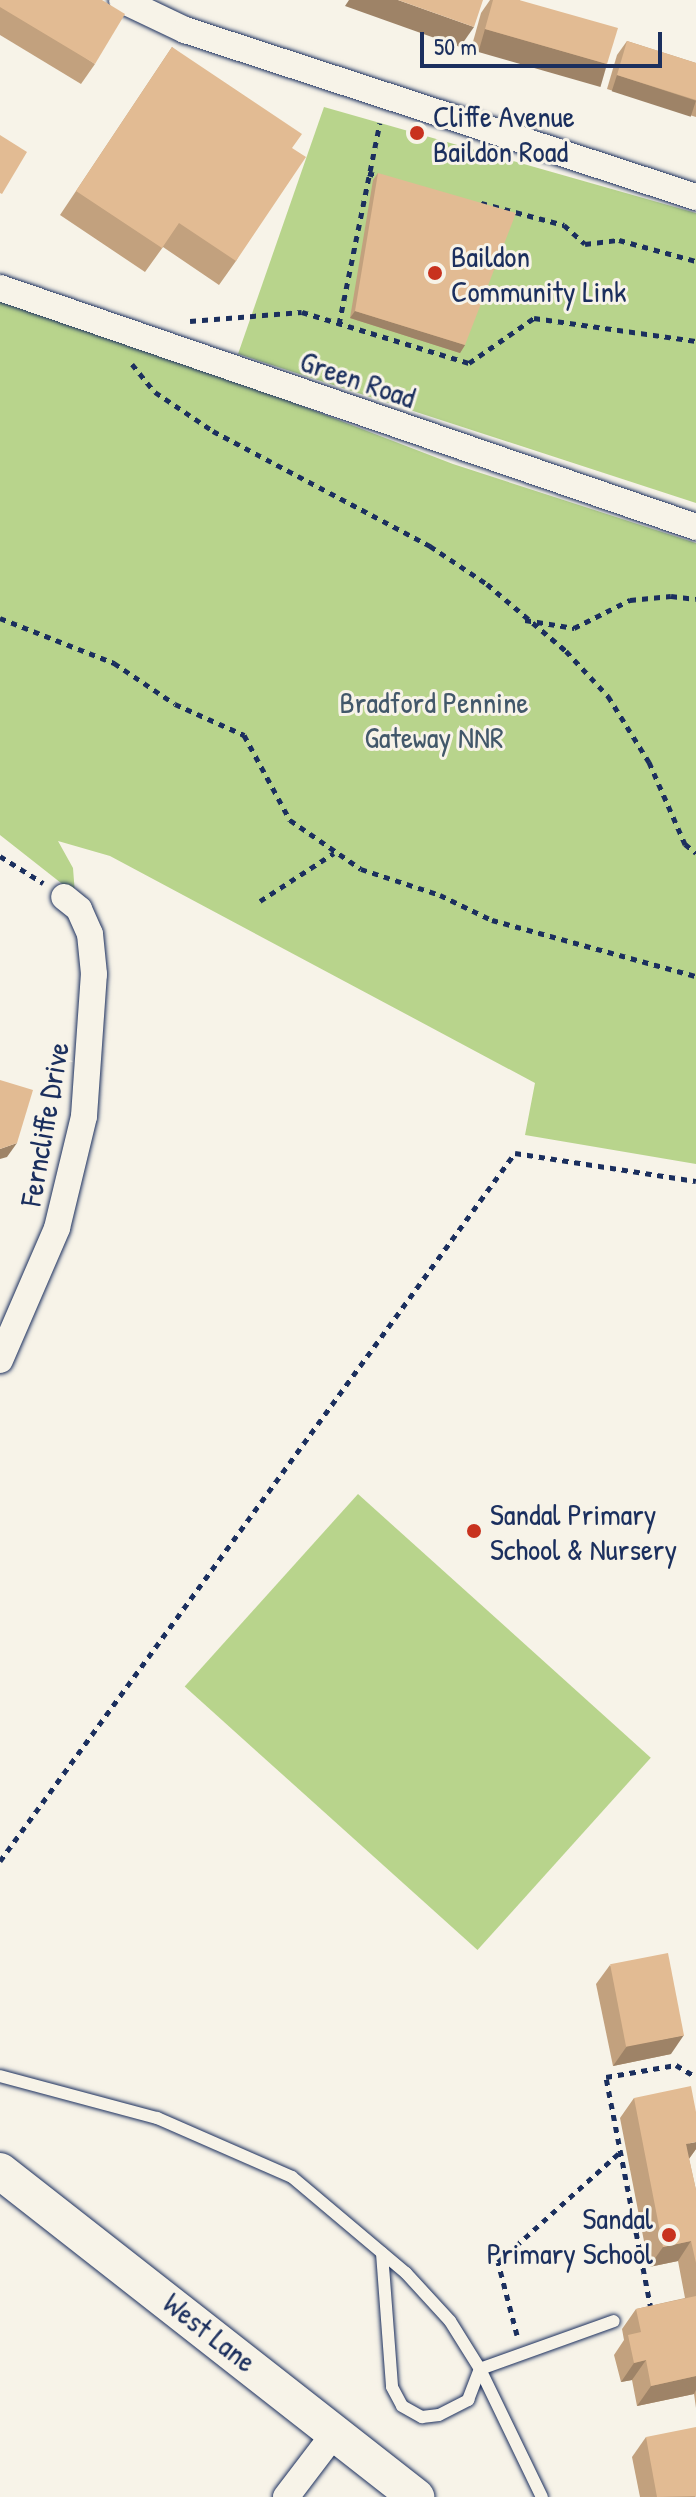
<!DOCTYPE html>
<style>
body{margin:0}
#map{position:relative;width:696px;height:2497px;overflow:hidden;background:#f7f3e8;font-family:"Patrick Hand",sans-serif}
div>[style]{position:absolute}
.green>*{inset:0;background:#b8d48c;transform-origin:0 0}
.path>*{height:5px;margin-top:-2.5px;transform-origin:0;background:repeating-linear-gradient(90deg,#1b2f5e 0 6px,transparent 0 12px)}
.roads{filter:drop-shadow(0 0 2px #1b2f5e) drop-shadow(0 0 2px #1b2f5e)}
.lane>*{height:12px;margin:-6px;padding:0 6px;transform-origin:6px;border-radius:6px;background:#f7f3e8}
.street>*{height:26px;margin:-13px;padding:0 13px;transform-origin:13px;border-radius:13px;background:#f7f3e8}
.secondary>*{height:36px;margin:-18px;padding:0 18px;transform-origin:18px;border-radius:18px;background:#f7f3e8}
.wall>*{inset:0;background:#c2a17e}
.shaded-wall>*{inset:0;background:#9e8367;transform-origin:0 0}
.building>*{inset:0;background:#e2bb93;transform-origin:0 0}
.dots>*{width:22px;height:22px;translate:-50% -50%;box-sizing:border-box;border:4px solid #f7f3e8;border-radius:50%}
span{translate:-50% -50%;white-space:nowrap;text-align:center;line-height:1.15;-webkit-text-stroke:6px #f7f3e8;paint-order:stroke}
.poi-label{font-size:30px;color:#1b2f5e}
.left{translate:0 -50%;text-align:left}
.right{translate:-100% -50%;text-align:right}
.street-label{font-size:30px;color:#1b2f5e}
.park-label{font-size:30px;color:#42586a}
.scale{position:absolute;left:420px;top:32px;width:242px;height:36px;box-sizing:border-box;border:4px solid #1b2f5e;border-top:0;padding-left:10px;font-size:24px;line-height:28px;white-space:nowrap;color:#1b2f5e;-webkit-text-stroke:6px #f7f3e8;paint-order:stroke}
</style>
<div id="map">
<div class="green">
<div style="clip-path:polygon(324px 107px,696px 213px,696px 503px,238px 354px)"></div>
<div style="clip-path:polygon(0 290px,453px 464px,696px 543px,696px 1164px,525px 1135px,535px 1083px,110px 856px,58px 841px,73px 868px,75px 894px,0 835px)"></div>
<div style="left:358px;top:1494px;width:394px;height:259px;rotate:42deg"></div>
</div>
<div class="path">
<div style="left:368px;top:173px;width:15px;rotate:16deg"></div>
<div style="left:481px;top:203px;width:86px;rotate:14.8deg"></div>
<div style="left:564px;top:225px;width:28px;rotate:42deg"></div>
<div style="left:585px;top:244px;width:34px;rotate:-7deg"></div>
<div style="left:619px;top:240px;width:80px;rotate:15.3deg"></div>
<div style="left:190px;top:321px;width:112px;rotate:-4.6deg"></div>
<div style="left:302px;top:312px;width:175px;rotate:17deg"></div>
<div style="left:469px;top:363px;width:79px;rotate:-34.7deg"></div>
<div style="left:534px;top:318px;width:164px;rotate:8.1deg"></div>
<div style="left:339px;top:324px;width:205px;rotate:-78.5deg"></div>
<div style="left:132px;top:364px;width:36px;rotate:51deg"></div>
<div style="left:155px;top:392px;width:70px;rotate:33.9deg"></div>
<div style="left:213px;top:431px;width:246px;rotate:27.9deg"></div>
<div style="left:430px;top:546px;width:69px;rotate:33.7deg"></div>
<div style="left:487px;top:584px;width:104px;rotate:40.3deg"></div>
<div style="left:566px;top:651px;width:62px;rotate:47deg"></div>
<div style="left:608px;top:696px;width:78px;rotate:58.2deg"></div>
<div style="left:649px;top:762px;width:90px;rotate:66.3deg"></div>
<div style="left:685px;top:844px;width:14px;rotate:39deg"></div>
<div style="left:0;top:618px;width:123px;rotate:21.5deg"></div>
<div style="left:114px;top:663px;width:73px;rotate:33.9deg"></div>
<div style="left:175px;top:704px;width:76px;rotate:24.2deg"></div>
<div style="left:244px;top:735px;width:97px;rotate:61.6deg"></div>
<div style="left:290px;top:820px;width:86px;rotate:34.6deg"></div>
<div style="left:361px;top:869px;width:83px;rotate:18.2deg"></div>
<div style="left:440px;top:895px;width:58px;rotate:25.7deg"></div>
<div style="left:492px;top:920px;width:212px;rotate:15.4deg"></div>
<div style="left:525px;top:620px;width:50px;rotate:9.3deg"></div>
<div style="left:574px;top:628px;width:63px;rotate:-26.6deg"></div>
<div style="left:630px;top:600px;width:41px;rotate:-5.6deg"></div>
<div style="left:671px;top:596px;width:25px;rotate:7deg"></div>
<div style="left:0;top:856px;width:51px;rotate:32.1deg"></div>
<div style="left:260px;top:901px;width:88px;rotate:-33deg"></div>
<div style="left:0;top:1861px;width:875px;rotate:-53.97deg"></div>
<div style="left:515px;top:1153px;width:183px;rotate:8.8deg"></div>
<div style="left:651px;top:2309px;width:236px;rotate:-101deg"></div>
<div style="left:606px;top:2077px;width:71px;rotate:-9.7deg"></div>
<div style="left:676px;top:2065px;width:23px;rotate:31deg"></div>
<div style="left:517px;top:2335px;width:75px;rotate:-104.6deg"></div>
<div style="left:498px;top:2262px;width:164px;rotate:-42deg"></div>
</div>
<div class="roads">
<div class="lane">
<div style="left:0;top:2076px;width:163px;rotate:15deg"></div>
<div style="left:157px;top:2118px;width:147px;rotate:23.6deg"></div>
<div style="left:292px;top:2177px;width:149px;rotate:40.1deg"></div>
<div style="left:406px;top:2273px;width:65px;rotate:47.5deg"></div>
<div style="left:450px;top:2321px;width:57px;rotate:58deg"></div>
<div style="left:480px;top:2369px;width:142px;rotate:64.2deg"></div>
<div style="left:382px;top:2253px;width:134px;rotate:85.7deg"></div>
<div style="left:392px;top:2387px;width:21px;rotate:62deg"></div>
<div style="left:402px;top:2406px;width:23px;rotate:29deg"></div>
<div style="left:422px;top:2417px;width:17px;rotate:-7deg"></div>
<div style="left:439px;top:2415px;width:33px;rotate:-27deg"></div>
<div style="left:468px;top:2400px;width:33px;rotate:-69deg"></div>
<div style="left:480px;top:2369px;width:142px;rotate:-19.7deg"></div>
</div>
<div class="street">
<div style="left:122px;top:0;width:70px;rotate:25.5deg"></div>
<div style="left:185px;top:30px;width:538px;rotate:18.1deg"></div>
<div style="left:0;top:288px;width:736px;rotate:18.95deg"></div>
<div style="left:0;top:1360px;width:144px;rotate:-66.6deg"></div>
<div style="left:57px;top:1228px;width:115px;rotate:-76.4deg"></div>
<div style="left:84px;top:1116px;width:142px;rotate:-86deg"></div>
<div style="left:94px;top:974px;width:40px;rotate:-95.7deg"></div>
<div style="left:90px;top:934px;width:27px;rotate:-114deg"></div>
<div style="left:79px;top:909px;width:19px;rotate:-141deg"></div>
<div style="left:286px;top:2497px;width:84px;rotate:-52.7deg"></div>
</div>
<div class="secondary">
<div style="left:0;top:2171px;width:529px;rotate:38.08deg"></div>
</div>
</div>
<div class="wall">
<div style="clip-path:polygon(0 0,95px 64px,81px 84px,0 35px)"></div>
<div style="clip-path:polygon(490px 0,519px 0,607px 64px,593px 84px,471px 49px,481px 13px)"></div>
<div style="clip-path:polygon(627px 41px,696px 63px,696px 117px,607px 89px,617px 55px)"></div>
<div style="clip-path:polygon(172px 47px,292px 148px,236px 261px,219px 285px,163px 247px,145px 272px,60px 215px)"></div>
<div style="clip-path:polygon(378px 173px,465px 345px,460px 353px,350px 318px,373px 180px)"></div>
<div style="clip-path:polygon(610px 1965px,671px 2054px,613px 2066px,596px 1984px)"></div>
<div style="clip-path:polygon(634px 2098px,696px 2149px,689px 2159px,696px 2190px,696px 2408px,694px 2394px,637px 2406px,632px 2380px,621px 2382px,614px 2355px,624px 2340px,622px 2329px,636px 2309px,685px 2298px,678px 2261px,649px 2267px,620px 2118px)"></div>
<div style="clip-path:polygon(646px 2437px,696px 2497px,640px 2497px,632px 2457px)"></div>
</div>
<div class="shaded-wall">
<div style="clip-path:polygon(349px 0,398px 0,474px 27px,460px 47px,345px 6px)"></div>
<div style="left:485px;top:29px;width:127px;height:24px;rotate:16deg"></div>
<div style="left:617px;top:75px;width:83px;height:17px;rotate:18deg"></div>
<div style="clip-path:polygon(355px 311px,465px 345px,460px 353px,350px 318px)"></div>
<div style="clip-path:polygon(17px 1143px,7px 1157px,0 1159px,0 1149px)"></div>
<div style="clip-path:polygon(684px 2035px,671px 2054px,613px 2066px,627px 2046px)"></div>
<div style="clip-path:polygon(696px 2142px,696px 2149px,688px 2160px,686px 2144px)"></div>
<div style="clip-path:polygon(691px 2241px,678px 2261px,649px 2267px,663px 2247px)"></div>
<div style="clip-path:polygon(646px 2360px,632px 2380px,621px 2382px,634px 2363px)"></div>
<div style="clip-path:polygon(696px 2376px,696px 2390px,694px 2394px,637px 2406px,651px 2386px)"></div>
</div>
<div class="building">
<div style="clip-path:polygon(0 0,102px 0,125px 14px,95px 64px,0 7px)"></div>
<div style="clip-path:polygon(398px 0,483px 0,474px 27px)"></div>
<div style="clip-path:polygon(493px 0,519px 0,618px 28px,607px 64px,485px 29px)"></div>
<div style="clip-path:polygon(627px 41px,696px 63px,696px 100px,617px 75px)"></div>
<div style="clip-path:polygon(172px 47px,302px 134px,292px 148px,306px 157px,236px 261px,179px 223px,162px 248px,76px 191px)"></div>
<div style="clip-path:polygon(0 135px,27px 152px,2px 194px,0 193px)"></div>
<div style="clip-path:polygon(378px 173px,516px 213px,465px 345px,355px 311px)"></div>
<div style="clip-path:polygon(0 1080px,33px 1090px,17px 1143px,0 1149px)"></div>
<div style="left:668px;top:1953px;width:84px;height:59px;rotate:79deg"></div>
<div style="clip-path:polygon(691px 2086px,696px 2112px,696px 2142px,686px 2144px,696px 2190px,696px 2263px,691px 2241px,663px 2247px,634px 2098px)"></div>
<div style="clip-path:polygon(696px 2296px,696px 2376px,651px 2386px,646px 2360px,634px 2363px,628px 2335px,641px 2332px,636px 2309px)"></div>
<div style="clip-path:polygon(696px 2427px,696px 2496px,657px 2497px,646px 2437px)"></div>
</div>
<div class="dots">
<div style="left:417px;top:133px;background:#c8321e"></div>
<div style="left:435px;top:273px;background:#c8321e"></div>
<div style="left:474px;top:1531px;background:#c8321e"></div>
<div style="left:669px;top:2235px;background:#c8321e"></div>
</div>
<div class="poi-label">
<span class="left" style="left:433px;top:133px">Cliffe Avenue<br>Baildon Road</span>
<span class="left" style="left:451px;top:273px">Baildon<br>Community Link</span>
<span class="left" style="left:490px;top:1531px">Sandal Primary<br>School &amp; Nursery</span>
<span class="right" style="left:653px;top:2235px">Sandal<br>Primary School</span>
</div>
<div class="street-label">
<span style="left:358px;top:379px;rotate:19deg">Green Road</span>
<span style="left:44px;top:1124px;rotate:-80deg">Ferncliffe Drive</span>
<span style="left:210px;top:2332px;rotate:38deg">West Lane</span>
</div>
<div class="park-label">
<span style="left:434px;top:719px">Bradford Pennine<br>Gateway NNR</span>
</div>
<div class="scale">50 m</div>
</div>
